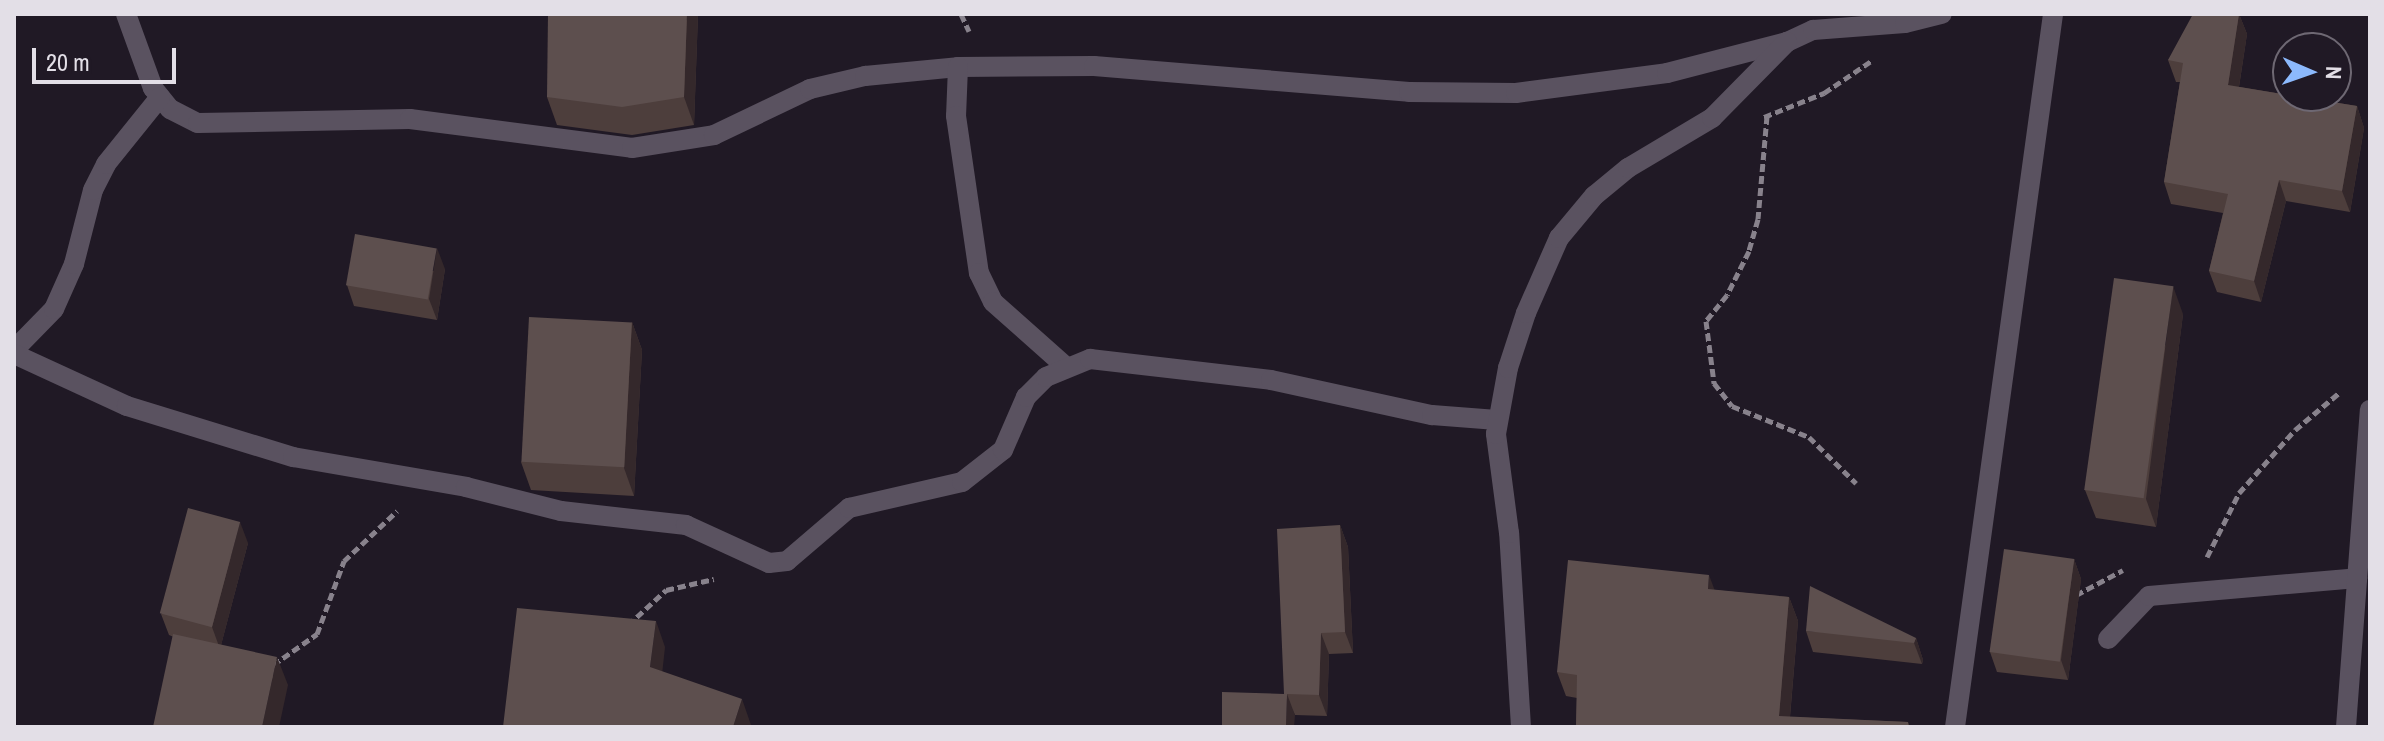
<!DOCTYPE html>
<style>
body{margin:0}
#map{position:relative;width:2384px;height:741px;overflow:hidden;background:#201925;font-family:"Archivo Narrow",sans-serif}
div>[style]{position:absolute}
.path>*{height:5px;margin-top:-2.5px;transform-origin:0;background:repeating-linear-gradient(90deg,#88828c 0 8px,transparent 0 12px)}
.minor>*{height:20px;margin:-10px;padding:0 10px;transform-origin:10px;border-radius:10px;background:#5a5260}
.wall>*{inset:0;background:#4d3e3c}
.shaded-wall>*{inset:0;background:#34282b}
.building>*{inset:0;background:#5d4f4e;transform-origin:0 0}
span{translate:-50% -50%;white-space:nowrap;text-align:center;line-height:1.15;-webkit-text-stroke:8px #201925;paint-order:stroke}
.frame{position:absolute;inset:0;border:16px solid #e3dfe7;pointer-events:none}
.north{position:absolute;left:2272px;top:32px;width:80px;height:80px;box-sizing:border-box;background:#201925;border:2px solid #6e6873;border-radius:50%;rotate:92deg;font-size:22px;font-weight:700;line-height:32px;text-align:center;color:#e3dfe7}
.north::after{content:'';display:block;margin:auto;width:28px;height:36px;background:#8cb9fc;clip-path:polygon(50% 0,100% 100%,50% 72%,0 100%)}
.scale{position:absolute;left:32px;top:48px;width:144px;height:36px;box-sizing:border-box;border:4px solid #e3dfe7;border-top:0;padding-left:10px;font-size:24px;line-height:28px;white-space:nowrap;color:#e3dfe7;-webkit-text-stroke:6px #201925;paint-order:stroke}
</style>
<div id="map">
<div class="path">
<div style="left:961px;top:14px;width:19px;rotate:65deg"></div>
<div style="left:1767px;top:116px;width:103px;rotate:95deg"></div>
<div style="left:1758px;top:219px;width:33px;rotate:106deg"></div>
<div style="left:1749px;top:251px;width:49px;rotate:116.6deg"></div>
<div style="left:1727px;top:295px;width:33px;rotate:129deg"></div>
<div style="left:1706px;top:321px;width:63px;rotate:82.6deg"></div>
<div style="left:1714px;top:383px;width:29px;rotate:52deg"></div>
<div style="left:1732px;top:406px;width:83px;rotate:21.9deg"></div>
<div style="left:1809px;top:437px;width:66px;rotate:44.4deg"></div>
<div style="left:1764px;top:117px;width:65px;rotate:-21.8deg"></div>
<div style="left:1824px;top:93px;width:57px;rotate:-34.2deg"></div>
<div style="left:2207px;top:557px;width:72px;rotate:-63.4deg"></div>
<div style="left:2239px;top:493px;width:84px;rotate:-48.4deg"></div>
<div style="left:2295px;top:430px;width:57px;rotate:-40.1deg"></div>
<div style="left:2076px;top:595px;width:53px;rotate:-28deg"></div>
<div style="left:628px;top:625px;width:52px;rotate:-42.6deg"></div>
<div style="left:666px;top:590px;width:49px;rotate:-12.9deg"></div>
<div style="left:273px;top:665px;width:54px;rotate:-35.2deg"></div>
<div style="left:317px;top:634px;width:78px;rotate:-69.7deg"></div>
<div style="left:344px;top:561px;width:73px;rotate:-43.3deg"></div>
</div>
<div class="minor">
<div style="left:126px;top:14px;width:79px;rotate:70deg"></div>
<div style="left:153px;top:88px;width:27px;rotate:51deg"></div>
<div style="left:170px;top:109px;width:31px;rotate:27deg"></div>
<div style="left:198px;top:123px;width:212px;rotate:-1.1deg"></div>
<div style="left:410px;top:119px;width:224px;rotate:7.4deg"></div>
<div style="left:632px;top:148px;width:83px;rotate:-9deg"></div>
<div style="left:714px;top:135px;width:106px;rotate:-25.6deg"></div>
<div style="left:810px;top:89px;width:57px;rotate:-13.3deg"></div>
<div style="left:865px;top:76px;width:93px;rotate:-5.5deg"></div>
<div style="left:958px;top:67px;width:136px;rotate:-0.4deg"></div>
<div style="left:1094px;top:66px;width:316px;rotate:4.7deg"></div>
<div style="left:1409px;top:92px;width:107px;rotate:0.5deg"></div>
<div style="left:1516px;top:93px;width:152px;rotate:-7.5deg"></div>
<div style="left:1667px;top:73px;width:124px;rotate:-14.5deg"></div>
<div style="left:1787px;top:42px;width:29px;rotate:-25deg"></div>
<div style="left:1813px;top:30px;width:92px;rotate:-4.4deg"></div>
<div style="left:1905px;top:23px;width:38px;rotate:-14deg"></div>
<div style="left:958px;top:67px;width:49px;rotate:92.3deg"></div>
<div style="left:956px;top:116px;width:159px;rotate:81.7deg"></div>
<div style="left:979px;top:273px;width:32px;rotate:64deg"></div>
<div style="left:993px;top:302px;width:96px;rotate:41.6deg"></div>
<div style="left:14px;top:350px;width:57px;rotate:-45.7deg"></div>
<div style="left:54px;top:309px;width:49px;rotate:-66deg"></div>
<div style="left:74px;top:264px;width:76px;rotate:-75.6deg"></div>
<div style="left:93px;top:190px;width:29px;rotate:-63deg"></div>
<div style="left:106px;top:164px;width:86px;rotate:-51.1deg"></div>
<div style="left:14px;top:354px;width:124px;rotate:24.7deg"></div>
<div style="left:127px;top:406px;width:174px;rotate:17.1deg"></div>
<div style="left:293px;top:457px;width:176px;rotate:9.8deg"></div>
<div style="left:466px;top:487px;width:98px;rotate:14.2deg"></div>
<div style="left:561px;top:511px;width:126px;rotate:6.4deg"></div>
<div style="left:686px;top:525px;width:91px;rotate:24.6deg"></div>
<div style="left:769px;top:563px;width:18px;rotate:-6deg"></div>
<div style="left:787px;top:561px;width:82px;rotate:-40.5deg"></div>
<div style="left:849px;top:508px;width:116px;rotate:-13deg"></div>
<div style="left:962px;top:482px;width:52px;rotate:-38deg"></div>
<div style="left:1003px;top:450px;width:58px;rotate:-66.5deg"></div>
<div style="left:1026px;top:397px;width:28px;rotate:-45deg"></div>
<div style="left:1046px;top:377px;width:48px;rotate:-22.2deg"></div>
<div style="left:1090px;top:359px;width:182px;rotate:6.6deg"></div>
<div style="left:1271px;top:380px;width:165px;rotate:12.3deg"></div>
<div style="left:1432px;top:415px;width:65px;rotate:4.4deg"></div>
<div style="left:2108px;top:639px;width:59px;rotate:-46.4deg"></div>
<div style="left:2149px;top:596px;width:209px;rotate:-4.9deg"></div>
<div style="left:1521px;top:727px;width:194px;rotate:-93.5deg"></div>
<div style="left:1509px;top:533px;width:100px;rotate:-97.5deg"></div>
<div style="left:1496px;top:434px;width:67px;rotate:-79.7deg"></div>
<div style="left:1508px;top:368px;width:58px;rotate:-71.9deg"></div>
<div style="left:1526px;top:313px;width:82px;rotate:-66.3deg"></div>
<div style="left:1559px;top:238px;width:55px;rotate:-50.2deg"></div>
<div style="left:1594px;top:196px;width:44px;rotate:-39.5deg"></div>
<div style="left:1628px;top:168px;width:98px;rotate:-30.8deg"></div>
<div style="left:1712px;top:118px;width:107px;rotate:-45.4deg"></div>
<div style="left:1955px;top:727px;width:720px;rotate:-82.17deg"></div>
<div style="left:2346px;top:727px;width:318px;rotate:-85.7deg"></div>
</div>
<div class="wall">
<div style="clip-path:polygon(698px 14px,694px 125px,632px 135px,557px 125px,547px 97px)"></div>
<div style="clip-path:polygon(2239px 14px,2247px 34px,2239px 87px,2357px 106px,2364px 128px,2350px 212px,2286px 201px,2261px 302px,2217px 292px,2209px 271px,2223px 213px,2171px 204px,2164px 182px,2180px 82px,2176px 82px,2168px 60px)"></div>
<div style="clip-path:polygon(445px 269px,437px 320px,354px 306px,347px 285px)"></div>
<div style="clip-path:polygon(2183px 314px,2156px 527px,2096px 518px,2085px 490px)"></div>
<div style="clip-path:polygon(632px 322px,642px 350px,634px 496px,531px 490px,521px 462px)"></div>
<div style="clip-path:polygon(1340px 525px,1348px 547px,1353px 653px,1329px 654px,1327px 716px,1295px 715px,1284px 694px)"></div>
<div style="clip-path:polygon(248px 543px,221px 645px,288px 685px,169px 635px,161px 614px)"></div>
<div style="clip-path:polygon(2074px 559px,2081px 579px,2068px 680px,1997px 672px,1990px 652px)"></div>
<div style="clip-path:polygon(1714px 590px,1789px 597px,1798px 621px,1790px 717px,1908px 722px,1910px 727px,1576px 727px,1577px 698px,1566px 696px,1557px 672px)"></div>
<div style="clip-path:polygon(1806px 631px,1916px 638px,1923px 660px,1922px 664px,1813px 652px)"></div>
</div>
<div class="shaded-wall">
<div style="clip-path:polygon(687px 14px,698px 14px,694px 125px,684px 97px)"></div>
<div style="clip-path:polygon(2239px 14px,2247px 34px,2236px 106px,2228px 85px)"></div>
<div style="clip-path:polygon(2357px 106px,2364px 128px,2350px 212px,2342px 191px)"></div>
<div style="clip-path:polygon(2279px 180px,2286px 201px,2261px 302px,2254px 281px)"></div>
<div style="clip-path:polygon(437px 248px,445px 269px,437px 320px,429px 299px)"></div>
<div style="clip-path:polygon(2173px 286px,2183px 314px,2156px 527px,2146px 499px)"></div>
<div style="clip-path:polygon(632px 322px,642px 350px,634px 496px,624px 468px)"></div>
<div style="clip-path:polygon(240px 522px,248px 543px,220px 649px,212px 627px)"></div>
<div style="clip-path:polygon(1340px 525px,1348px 547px,1353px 653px,1345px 632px)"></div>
<div style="clip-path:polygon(2074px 559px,2081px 579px,2068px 680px,2061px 660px)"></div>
<div style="clip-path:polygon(1709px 575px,1718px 599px,1708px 589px)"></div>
<div style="clip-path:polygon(1789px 597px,1798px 621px,1789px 727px,1779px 716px)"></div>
<div style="clip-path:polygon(656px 621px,665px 647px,660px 693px,650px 667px)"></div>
<div style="clip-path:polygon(1321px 633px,1329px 654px,1327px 716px,1319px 695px)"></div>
<div style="clip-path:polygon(1916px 638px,1923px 660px,1922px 664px,1914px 643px)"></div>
<div style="clip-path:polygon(277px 657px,288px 685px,279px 727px,262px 727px)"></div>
<div style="clip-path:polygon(1287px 694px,1295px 715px,1294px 727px,1286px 727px)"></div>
<div style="clip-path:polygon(742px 699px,751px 725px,751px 727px,733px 727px)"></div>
</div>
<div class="building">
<div style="clip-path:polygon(548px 14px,687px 14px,684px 97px,622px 107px,547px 97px)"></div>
<div style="clip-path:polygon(2193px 14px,2239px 14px,2228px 85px,2288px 95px,2288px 96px,2295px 96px,2357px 106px,2342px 191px,2279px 180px,2254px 281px,2209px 271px,2228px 194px,2164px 182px,2183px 63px,2168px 60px)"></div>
<div style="left:355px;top:234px;width:83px;height:52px;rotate:10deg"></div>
<div style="left:2114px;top:278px;width:60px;height:214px;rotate:8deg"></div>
<div style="left:529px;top:317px;width:103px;height:145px;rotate:3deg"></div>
<div style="left:188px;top:508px;width:54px;height:109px;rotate:15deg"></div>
<div style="clip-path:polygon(1340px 525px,1345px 632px,1321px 633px,1319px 695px,1287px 694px,1286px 727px,1222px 727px,1222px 692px,1284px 694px,1277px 529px)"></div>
<div style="left:2004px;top:549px;width:71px;height:104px;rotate:8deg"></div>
<div style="clip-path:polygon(1568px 560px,1709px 575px,1708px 589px,1789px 597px,1779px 716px,1908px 722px,1908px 727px,1576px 727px,1577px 675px,1557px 672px)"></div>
<div style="clip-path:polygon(1810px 586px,1916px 638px,1914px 643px,1806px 631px)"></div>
<div style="clip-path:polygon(517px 608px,656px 621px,650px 667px,742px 699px,733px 727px,503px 727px)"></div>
<div style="clip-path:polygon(173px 634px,277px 657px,262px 727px,153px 727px)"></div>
</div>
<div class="frame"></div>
<div class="north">N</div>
<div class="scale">20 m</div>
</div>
